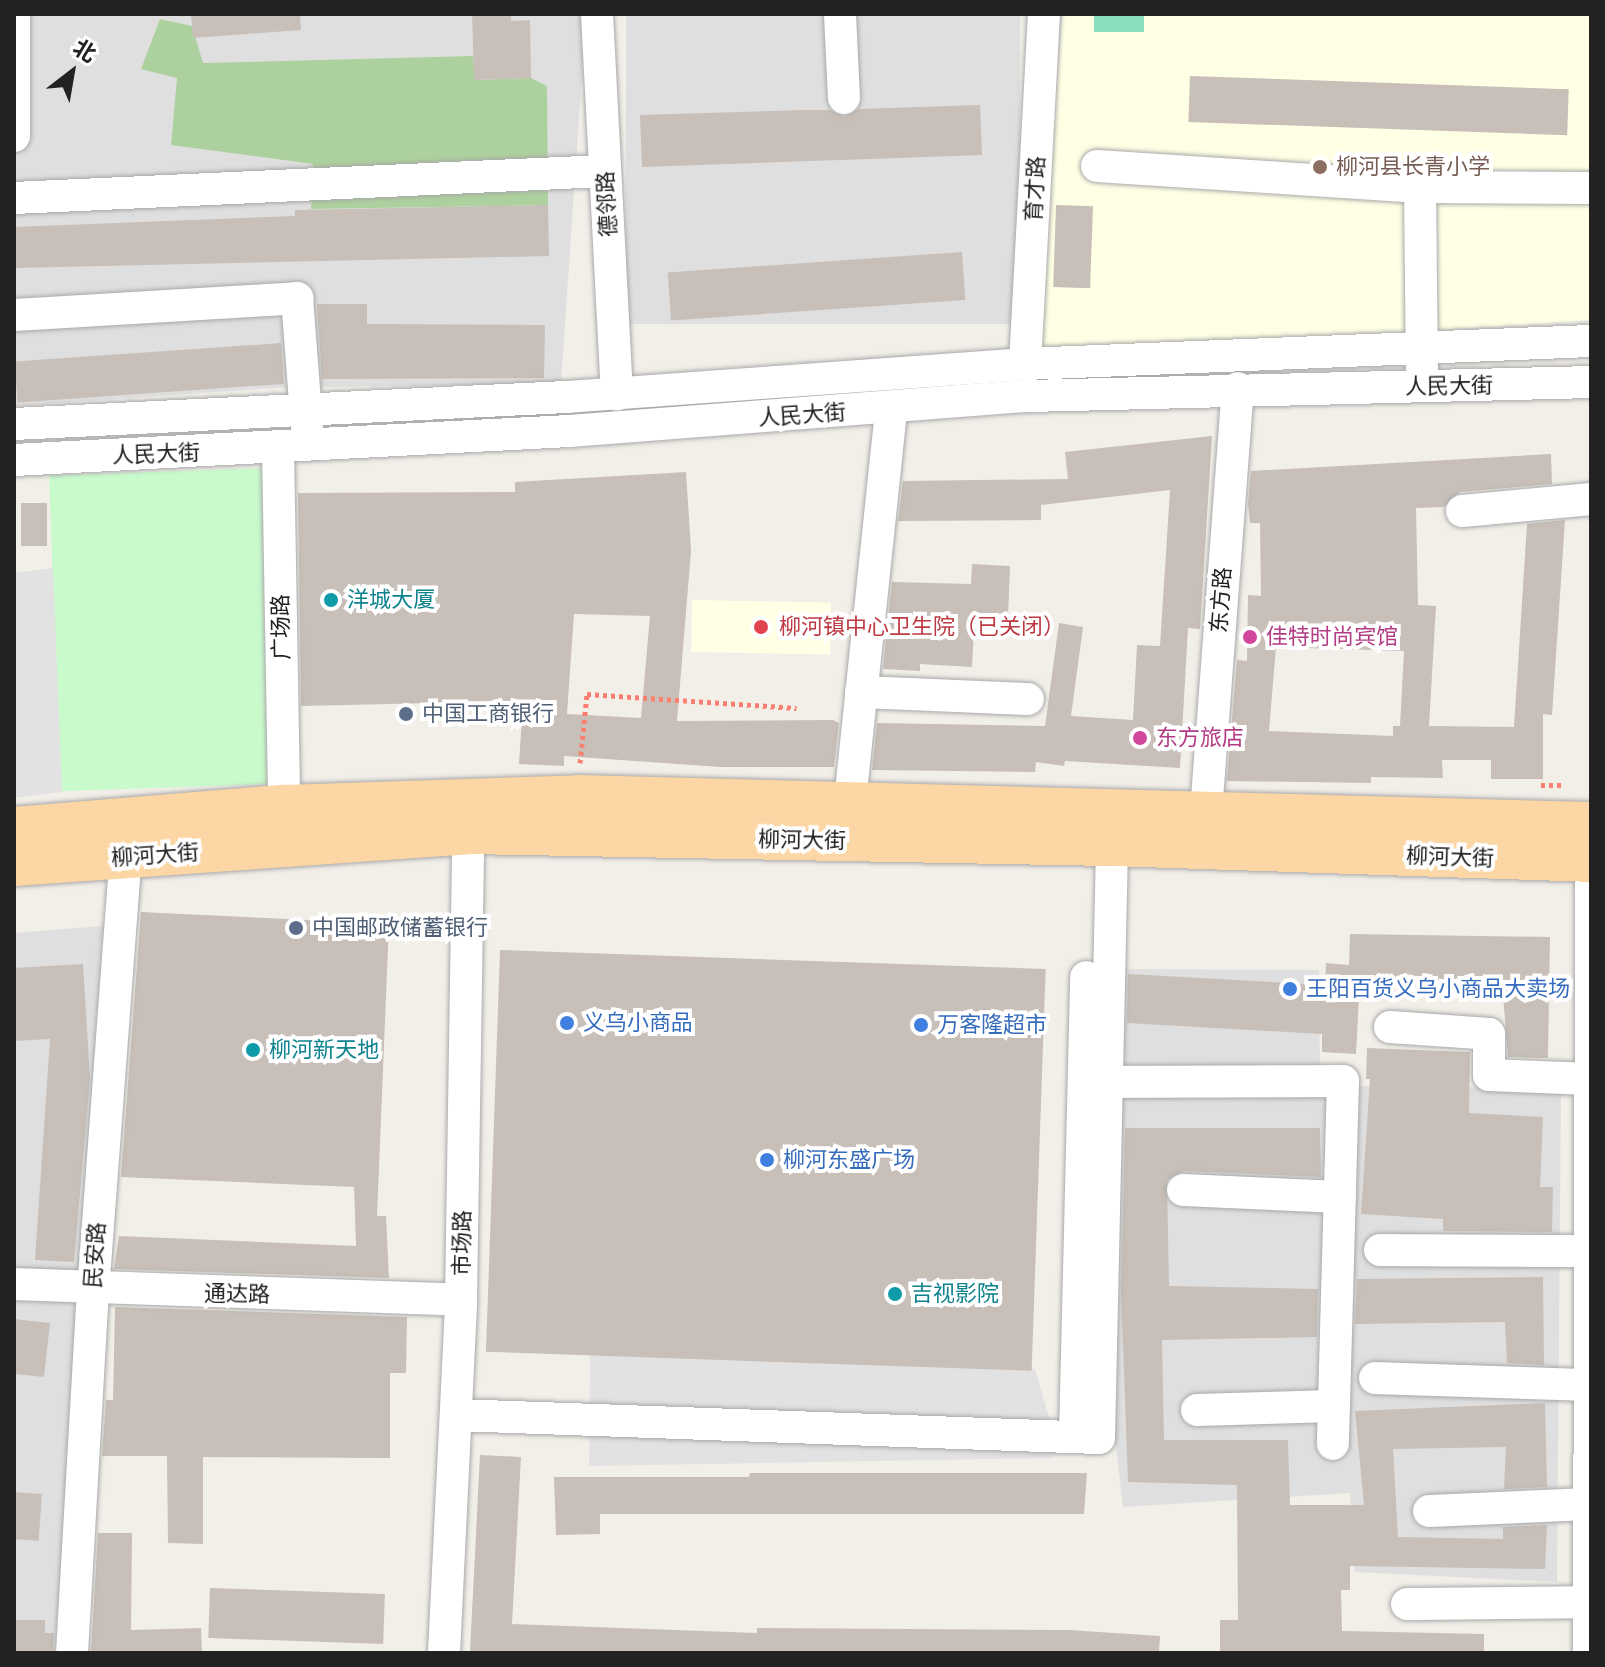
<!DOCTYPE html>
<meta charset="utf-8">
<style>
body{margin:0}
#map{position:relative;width:1605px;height:1667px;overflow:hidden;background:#f2efe9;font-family:Poppins,"Noto Sans SC",sans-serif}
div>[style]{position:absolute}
.residential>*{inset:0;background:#e0dfdf;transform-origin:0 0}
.education>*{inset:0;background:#ffffe5;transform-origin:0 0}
.forest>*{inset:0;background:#add19e}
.park>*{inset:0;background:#c8facc;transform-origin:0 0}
.pitch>*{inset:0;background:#88e0be;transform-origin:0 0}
.parking>*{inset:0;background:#e2e2e2}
.building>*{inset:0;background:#c7bfb8;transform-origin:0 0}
.path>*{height:5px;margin-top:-2.5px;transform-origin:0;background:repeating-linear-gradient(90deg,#fa8072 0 4px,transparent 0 8px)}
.roads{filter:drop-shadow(0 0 2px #a9a9a9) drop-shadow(0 0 2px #a9a9a9)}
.minor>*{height:32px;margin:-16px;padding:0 16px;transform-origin:16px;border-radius:16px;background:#fff}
.major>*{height:42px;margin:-21px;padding:0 21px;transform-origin:21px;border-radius:21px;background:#fcd6a4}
.dots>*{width:22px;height:22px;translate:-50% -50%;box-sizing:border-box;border:4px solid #fff;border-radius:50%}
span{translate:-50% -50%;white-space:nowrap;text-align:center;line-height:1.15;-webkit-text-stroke:8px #fff;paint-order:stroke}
.education-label{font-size:22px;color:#785e54}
.left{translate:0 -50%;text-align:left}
.street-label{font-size:22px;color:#222}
.culture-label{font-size:22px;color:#0d838f}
.health-label{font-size:22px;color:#be3a42}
.hotel-label{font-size:22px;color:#b23c85}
.service-label{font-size:22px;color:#4e5e75}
.shop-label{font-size:22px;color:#366cbe}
.frame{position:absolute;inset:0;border:16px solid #222;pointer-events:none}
.north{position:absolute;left:32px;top:32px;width:80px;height:80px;-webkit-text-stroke:6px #fff;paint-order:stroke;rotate:31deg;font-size:22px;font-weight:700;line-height:32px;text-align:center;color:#222}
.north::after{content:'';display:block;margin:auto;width:28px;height:36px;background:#222;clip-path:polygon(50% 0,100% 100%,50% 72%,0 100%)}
</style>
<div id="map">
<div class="residential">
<div style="clip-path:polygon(14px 14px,586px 14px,561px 383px,276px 388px,14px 406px)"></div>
<div style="left:626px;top:14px;width:394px;height:310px"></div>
<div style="clip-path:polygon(103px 926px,55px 1653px,14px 1653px,14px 933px)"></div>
<div style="clip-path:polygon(1116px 969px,1319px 970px,1320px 1075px,1343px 1086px,1561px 1087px,1557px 1582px,1355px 1572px,1350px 1493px,1123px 1507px,1108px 1380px)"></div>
</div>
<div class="education">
<div style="clip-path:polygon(1063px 14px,1591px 14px,1591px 320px,1034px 356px)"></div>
<div style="left:692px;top:600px;width:139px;height:52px;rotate:1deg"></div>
</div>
<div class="forest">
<div style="clip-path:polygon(160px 19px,192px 26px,203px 63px,473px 56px,475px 80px,531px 78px,547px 86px,548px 205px,311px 209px,313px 164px,171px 145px,177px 78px,141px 69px)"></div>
</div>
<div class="park">
<div style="left:263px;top:468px;width:316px;height:214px;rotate:88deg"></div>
</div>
<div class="pitch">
<div style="left:1094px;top:14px;width:50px;height:18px"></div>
</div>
<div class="parking">
<div style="clip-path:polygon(53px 568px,62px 792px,14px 798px,14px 573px)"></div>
<div style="clip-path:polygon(590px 1355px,1035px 1369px,1054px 1435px,1054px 1458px,589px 1466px)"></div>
</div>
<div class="building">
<div style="clip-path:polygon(191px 14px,300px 14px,301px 30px,193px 38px)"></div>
<div style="clip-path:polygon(472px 14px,511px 14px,511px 21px,530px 20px,531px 78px,474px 80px)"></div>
<div style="left:1190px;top:76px;width:379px;height:46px;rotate:2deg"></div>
<div style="clip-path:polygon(980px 105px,982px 155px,642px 167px,640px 115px,805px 110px,830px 110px,844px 117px,859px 109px)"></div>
<div style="clip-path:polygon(548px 205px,549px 256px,14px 268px,14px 227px,295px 216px,295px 210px)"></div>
<div style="left:1056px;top:205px;width:37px;height:82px;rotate:2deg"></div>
<div style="left:962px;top:252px;width:48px;height:295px;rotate:86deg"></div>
<div style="clip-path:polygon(317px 304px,367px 304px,367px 324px,545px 325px,544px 378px,322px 379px)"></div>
<div style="left:281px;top:343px;width:41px;height:267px;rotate:86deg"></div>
<div style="clip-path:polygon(1212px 436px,1200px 629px,1188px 628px,1180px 768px,1065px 761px,1064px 766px,1036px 762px,1035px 772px,872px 770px,877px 723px,1045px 726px,1059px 623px,1083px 627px,1071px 716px,1133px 720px,1137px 645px,1160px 646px,1170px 490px,1041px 505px,1041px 520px,898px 521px,903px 481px,1068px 479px,1065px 452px)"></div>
<div style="clip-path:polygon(evenodd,1551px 454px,1552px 484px,1460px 492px,1444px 507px,1416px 508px,1418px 605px,1436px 606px,1429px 726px,1514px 727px,1527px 524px,1565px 520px,1552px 715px,1543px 714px,1543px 779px,1491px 779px,1491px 760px,1442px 760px,1443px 778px,1371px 777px,1371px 783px,1227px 781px,1237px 660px,1247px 661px,1248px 595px,1261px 596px,1260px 523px,1250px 523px,1248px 504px,1251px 471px,1551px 454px,1276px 647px,1404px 651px,1400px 726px,1393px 726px,1393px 736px,1269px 731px,1276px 647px)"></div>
<div style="clip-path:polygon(evenodd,686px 472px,691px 551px,677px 721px,833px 720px,839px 723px,834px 767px,720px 767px,564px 756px,564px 766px,519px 764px,523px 701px,301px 706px,298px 493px,515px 492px,515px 482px,686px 472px,574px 614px,650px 616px,641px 718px,567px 714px,574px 614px)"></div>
<div style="left:47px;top:503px;width:43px;height:26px;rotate:90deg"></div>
<div style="clip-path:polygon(972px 564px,1010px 566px,1008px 615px,975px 614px,972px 667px,920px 664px,920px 671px,883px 669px,892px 582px,971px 584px)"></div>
<div style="clip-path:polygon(141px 912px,389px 924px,377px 1216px,386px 1216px,389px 1278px,114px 1269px,119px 1236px,356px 1246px,354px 1187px,121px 1177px)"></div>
<div style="clip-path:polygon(1350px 934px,1550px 937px,1548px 1058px,1508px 1057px,1502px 982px,1360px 978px,1356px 1054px,1322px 1052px,1322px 1034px,1127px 1023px,1128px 974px,1325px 985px,1326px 963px,1349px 965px)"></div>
<div style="left:500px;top:950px;width:546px;height:402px;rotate:2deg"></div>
<div style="clip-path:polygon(83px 964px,90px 1078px,74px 1262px,35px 1260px,50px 1039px,14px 1041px,14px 968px)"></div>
<div style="clip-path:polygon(1367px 1048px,1470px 1052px,1469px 1113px,1543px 1117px,1540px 1187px,1553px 1187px,1552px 1232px,1443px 1231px,1443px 1219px,1361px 1214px,1370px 1079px,1366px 1079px)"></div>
<div style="clip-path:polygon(1125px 1128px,1320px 1128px,1321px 1177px,1184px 1171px,1167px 1180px,1169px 1286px,1318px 1289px,1317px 1337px,1162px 1340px,1164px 1440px,1288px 1440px,1290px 1505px,1364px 1505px,1355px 1411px,1545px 1403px,1547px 1487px,1504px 1489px,1506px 1447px,1393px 1449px,1398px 1537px,1503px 1539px,1503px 1527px,1547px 1525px,1545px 1569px,1350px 1566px,1350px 1590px,1341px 1590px,1342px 1631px,1484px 1634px,1484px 1653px,1220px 1653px,1220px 1620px,1238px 1620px,1237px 1485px,1128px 1482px,1121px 1293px)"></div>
<div style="clip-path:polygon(1543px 1277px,1544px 1365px,1507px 1363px,1505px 1322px,1355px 1324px,1357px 1279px)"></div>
<div style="clip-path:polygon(115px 1307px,407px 1317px,406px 1373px,390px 1373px,390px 1458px,203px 1457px,203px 1544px,168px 1543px,167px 1456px,102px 1456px,106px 1400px,113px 1400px)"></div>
<div style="clip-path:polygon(14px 1319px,50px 1323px,44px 1377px,14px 1374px)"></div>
<div style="clip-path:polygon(480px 1455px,521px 1457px,512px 1624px,757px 1633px,757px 1628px,1068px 1630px,1160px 1636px,1159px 1653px,470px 1651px)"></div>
<div style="clip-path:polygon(750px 1473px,1087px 1473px,1084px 1514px,600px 1514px,600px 1534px,556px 1535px,554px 1477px,749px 1477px)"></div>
<div style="left:14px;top:1492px;width:28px;height:47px;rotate:4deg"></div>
<div style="clip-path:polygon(98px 1533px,132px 1533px,131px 1630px,201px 1628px,202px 1653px,91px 1653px)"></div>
<div style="left:210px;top:1588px;width:175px;height:50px;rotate:2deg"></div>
<div style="clip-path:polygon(14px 1620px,45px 1620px,45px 1633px,54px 1633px,53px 1653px,14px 1653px)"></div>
</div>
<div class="path">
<div style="left:580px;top:763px;width:69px;rotate:-84.2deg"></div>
<div style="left:587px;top:694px;width:210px;rotate:3.8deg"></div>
<div style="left:1541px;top:785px;width:20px"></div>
</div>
<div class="roads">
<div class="minor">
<div style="left:597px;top:14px;width:381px;rotate:87deg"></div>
<div style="left:840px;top:14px;width:84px;rotate:87.3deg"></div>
<div style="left:14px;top:136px;width:122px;rotate:-90deg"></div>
<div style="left:1097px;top:166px;width:324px;rotate:3.7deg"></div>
<div style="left:1420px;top:187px;width:171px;rotate:0.3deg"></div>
<div style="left:1420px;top:187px;width:181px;rotate:89.4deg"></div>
<div style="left:14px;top:198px;width:592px;rotate:-2.62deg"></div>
<div style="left:14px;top:315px;width:284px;rotate:-3.4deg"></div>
<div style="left:297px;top:298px;width:130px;rotate:85.6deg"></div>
<div style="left:1025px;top:364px;width:351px;rotate:-86.9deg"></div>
<div style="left:14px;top:424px;width:554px;rotate:-2.8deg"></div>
<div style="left:567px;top:397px;width:459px;rotate:-4.1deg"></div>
<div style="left:1025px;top:364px;width:566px;rotate:-2.33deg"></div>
<div style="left:278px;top:449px;width:357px;rotate:89deg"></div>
<div style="left:14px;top:460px;width:556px;rotate:-2.99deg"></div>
<div style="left:569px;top:431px;width:460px;rotate:-4.4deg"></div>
<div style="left:1028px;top:396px;width:563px;rotate:-1.42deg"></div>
<div style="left:1462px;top:511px;width:130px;rotate:-5.3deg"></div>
<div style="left:861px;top:692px;width:167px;rotate:2.4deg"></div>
<div style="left:850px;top:801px;width:394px;rotate:-84deg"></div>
<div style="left:1206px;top:812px;width:425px;rotate:-85.7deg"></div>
<div style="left:1390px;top:1027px;width:99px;rotate:4deg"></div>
<div style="left:1489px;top:1034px;width:41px;rotate:90deg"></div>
<div style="left:1489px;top:1075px;width:100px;rotate:2.3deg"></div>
<div style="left:1107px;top:1082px;width:236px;rotate:-0.2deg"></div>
<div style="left:1343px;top:1081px;width:363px;rotate:91.6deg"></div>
<div style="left:1183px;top:1190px;width:157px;rotate:2.6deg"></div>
<div style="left:1380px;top:1250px;width:209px;rotate:0.3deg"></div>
<div style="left:14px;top:1284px;width:447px;rotate:2deg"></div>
<div style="left:1375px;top:1378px;width:214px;rotate:1.9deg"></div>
<div style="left:1197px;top:1410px;width:137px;rotate:-1.7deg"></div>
<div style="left:456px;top:1415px;width:643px;rotate:2.05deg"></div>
<div style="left:1099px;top:1438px;width:593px;rotate:-88.74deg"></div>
<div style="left:1075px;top:1436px;width:459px;rotate:-88.6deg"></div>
<div style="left:1429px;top:1511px;width:160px;rotate:-2.5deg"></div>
<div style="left:1407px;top:1604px;width:182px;rotate:-0.6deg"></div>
<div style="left:72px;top:1653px;width:363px;rotate:-86.7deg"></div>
<div style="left:93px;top:1291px;width:435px;rotate:-85.7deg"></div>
<div style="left:444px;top:1653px;width:353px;rotate:-87.2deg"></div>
<div style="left:461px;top:1300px;width:467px;rotate:-89.1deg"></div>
<div style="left:1589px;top:1653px;width:769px;rotate:-89.85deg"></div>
</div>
<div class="major">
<div style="left:14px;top:828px;width:271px;rotate:-4.7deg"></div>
<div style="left:284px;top:806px;width:295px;rotate:-1.9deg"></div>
<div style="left:579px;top:796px;width:1012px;rotate:1.53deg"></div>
<div style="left:14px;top:865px;width:455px;rotate:-4deg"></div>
<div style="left:468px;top:833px;width:644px;rotate:1.07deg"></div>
<div style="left:1112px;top:845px;width:479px;rotate:1.9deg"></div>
</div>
</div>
<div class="dots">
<div style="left:1320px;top:167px;background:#8d6e63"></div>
<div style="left:331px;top:600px;background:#0f9aa8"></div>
<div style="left:761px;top:627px;background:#e0444e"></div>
<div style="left:1250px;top:637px;background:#d1479c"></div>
<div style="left:406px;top:714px;background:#5c6f8a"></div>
<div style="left:1140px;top:738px;background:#d1479c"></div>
<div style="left:296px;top:928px;background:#5c6f8a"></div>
<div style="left:1290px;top:989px;background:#3f7fe0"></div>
<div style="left:567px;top:1023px;background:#3f7fe0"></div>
<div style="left:921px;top:1025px;background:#3f7fe0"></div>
<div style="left:253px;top:1050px;background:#0f9aa8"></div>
<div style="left:767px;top:1160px;background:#3f7fe0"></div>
<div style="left:895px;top:1294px;background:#0f9aa8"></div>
</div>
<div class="education-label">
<span class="left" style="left:1336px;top:167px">柳河县长青小学</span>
</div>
<div class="street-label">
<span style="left:1035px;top:189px;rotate:-87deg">育才路</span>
<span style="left:607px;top:204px;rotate:-93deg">德邻路</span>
<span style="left:1449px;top:386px;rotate:-1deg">人民大街</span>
<span style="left:802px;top:415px;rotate:-4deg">人民大街</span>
<span style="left:156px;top:454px;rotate:-2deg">人民大街</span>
<span style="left:1221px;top:600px;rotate:-86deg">东方路</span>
<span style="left:281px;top:627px;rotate:-91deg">广场路</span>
<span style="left:802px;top:840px;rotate:1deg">柳河大街</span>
<span style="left:155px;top:855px;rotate:-4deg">柳河大街</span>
<span style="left:1450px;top:857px;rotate:2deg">柳河大街</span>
<span style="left:462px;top:1243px;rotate:-89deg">市场路</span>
<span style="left:95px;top:1255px;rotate:-86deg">民安路</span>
<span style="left:237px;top:1294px;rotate:1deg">通达路</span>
</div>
<div class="culture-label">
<span class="left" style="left:347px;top:600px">洋城大厦</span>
<span class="left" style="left:269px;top:1050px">柳河新天地</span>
<span class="left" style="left:911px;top:1294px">吉视影院</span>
</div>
<div class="health-label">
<span class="left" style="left:779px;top:627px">柳河镇中心卫生院（已关闭）</span>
</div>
<div class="hotel-label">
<span class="left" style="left:1266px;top:637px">佳特时尚宾馆</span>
<span class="left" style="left:1156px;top:738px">东方旅店</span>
</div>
<div class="service-label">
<span class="left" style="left:422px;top:714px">中国工商银行</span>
<span class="left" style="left:312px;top:928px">中国邮政储蓄银行</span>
</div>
<div class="shop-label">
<span class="left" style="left:1306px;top:989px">王阳百货义乌小商品大卖场</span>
<span class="left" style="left:583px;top:1023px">义乌小商品</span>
<span class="left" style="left:937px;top:1025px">万客隆超市</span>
<span class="left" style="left:783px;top:1160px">柳河东盛广场</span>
</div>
<div class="frame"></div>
<div class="north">北</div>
</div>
